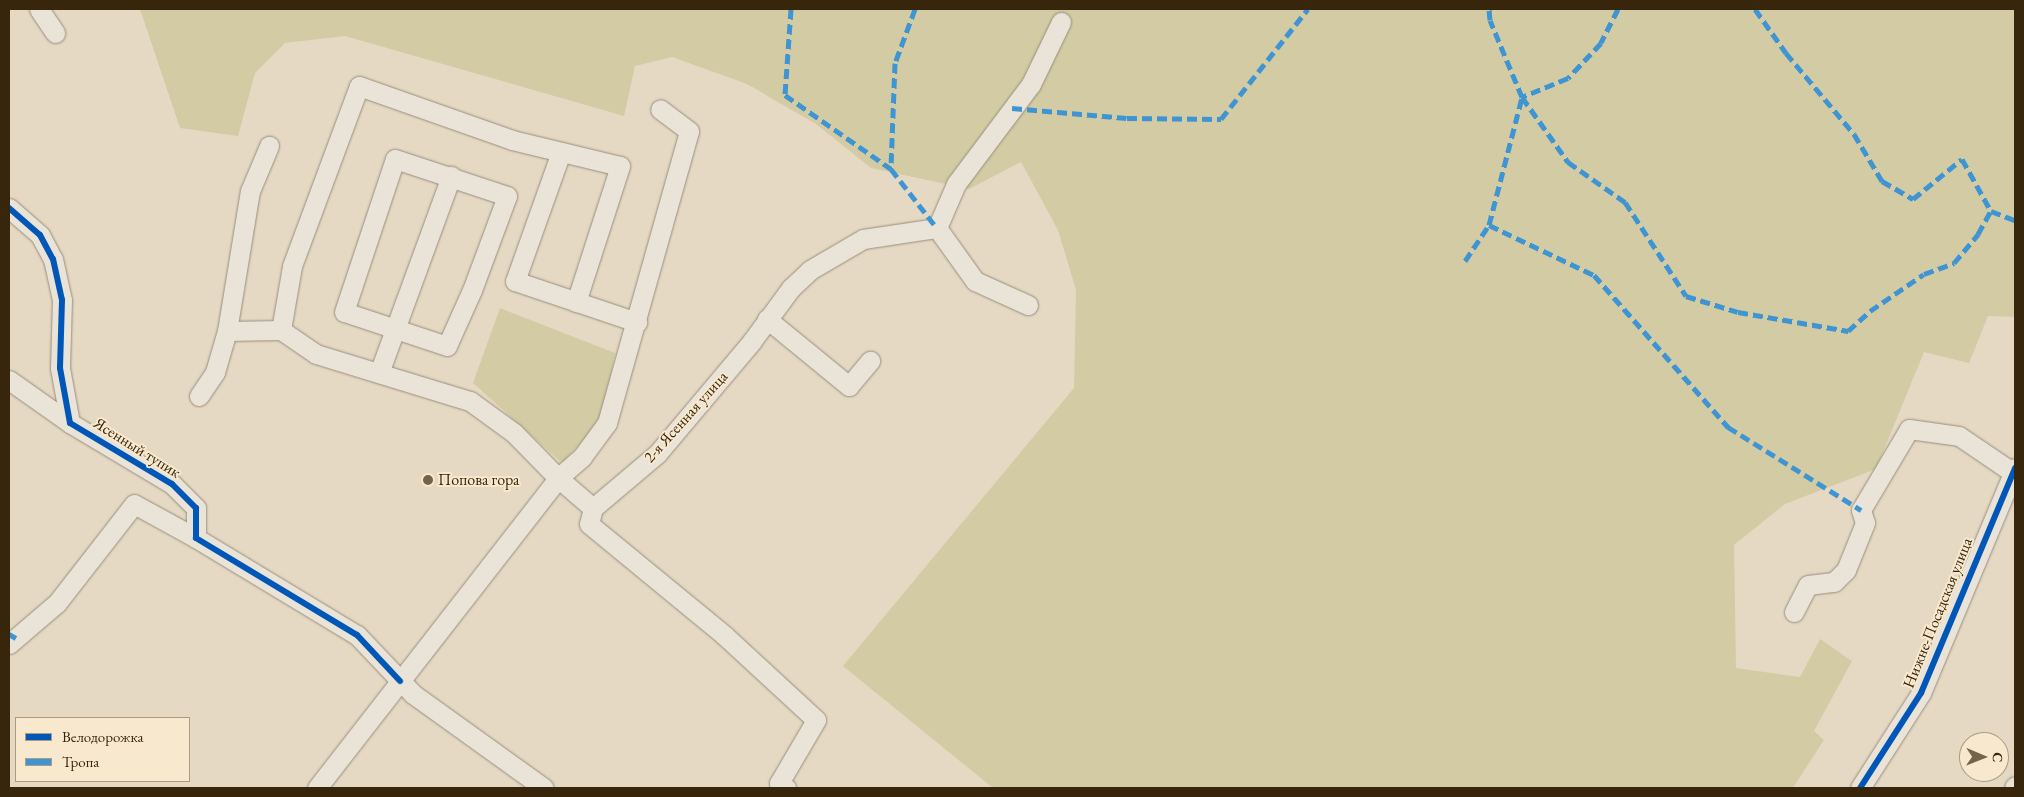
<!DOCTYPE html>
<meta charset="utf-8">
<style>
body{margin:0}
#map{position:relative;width:2024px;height:797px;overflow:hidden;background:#e6d9c3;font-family:"EB Garamond",serif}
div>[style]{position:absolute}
.green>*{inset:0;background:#d3cba3}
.roads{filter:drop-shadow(0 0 1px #978e7e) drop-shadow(0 0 1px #978e7e)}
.minor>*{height:19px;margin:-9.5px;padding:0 9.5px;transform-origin:9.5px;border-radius:9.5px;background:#e9e3d8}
.quiet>*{height:5px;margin-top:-2.5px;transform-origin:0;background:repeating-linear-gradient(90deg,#3e95d2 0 10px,transparent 0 15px)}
.cycleway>*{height:6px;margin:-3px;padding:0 3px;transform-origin:3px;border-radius:3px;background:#0057b8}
.dots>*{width:14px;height:14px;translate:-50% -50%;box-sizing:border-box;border:2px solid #f8e9ce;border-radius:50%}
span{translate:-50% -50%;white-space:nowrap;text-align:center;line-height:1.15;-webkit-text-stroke:4px #f8e9ce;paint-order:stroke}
.street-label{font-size:16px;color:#37250c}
.poi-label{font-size:16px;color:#37250c}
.left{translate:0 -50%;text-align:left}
.frame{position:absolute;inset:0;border:10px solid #37250c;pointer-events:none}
.legend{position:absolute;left:15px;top:717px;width:175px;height:65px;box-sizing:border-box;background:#f8e9ce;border:1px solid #ab9b80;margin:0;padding:6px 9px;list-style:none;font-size:15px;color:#37250c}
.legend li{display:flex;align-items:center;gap:10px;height:25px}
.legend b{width:25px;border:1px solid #ab9b80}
.north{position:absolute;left:1959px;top:732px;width:50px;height:50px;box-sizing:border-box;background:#f8e9ce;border:1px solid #ab9b80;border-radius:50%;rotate:91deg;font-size:14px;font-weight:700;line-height:20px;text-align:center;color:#37250c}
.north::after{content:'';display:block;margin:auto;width:18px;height:22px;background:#74644c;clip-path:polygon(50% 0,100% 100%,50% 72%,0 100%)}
</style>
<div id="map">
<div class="green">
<div style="clip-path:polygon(140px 9px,2015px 9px,2015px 317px,1988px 316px,1969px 363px,1924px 352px,1876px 469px,1785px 504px,1734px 545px,1736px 668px,1800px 677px,1820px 639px,1852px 661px,1814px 731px,1824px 740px,1793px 788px,993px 788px,843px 666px,1074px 388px,1076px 290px,1058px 230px,1021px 162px,969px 189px,871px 168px,816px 124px,747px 84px,672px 57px,635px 66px,624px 116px,345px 36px,285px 43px,255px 73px,238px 136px,180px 128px)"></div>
<div style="clip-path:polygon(500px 308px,615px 353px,603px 419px,562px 463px,473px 383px)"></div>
</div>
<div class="roads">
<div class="minor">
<div style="left:39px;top:9px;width:29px;rotate:56deg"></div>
<div style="left:561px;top:152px;width:137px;rotate:109.6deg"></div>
<div style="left:515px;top:281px;width:129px;rotate:18.6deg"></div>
<div style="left:395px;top:159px;width:118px;rotate:18.3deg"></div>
<div style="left:507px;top:196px;width:100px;rotate:110.4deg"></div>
<div style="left:472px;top:290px;width:61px;rotate:114.1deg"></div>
<div style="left:447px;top:346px;width:108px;rotate:-161.7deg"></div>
<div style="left:344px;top:312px;width:161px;rotate:-71.6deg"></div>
<div style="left:9px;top:208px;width:41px;rotate:41.1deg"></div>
<div style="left:40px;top:235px;width:27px;rotate:62deg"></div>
<div style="left:53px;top:259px;width:42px;rotate:77.6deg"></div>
<div style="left:62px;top:300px;width:68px;rotate:91.7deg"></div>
<div style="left:60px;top:368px;width:56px;rotate:79.7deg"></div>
<div style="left:70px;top:423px;width:119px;rotate:30.9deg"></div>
<div style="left:172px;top:484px;width:34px;rotate:45deg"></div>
<div style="left:196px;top:508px;width:30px;rotate:90deg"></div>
<div style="left:196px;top:538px;width:188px;rotate:31.1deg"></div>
<div style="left:357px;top:635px;width:81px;rotate:46.5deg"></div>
<div style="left:413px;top:694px;width:161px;rotate:35.7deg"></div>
<div style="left:1028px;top:305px;width:58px;rotate:-155.6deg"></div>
<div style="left:975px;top:281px;width:65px;rotate:-125.6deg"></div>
<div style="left:937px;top:228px;width:48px;rotate:-66.6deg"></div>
<div style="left:956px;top:184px;width:125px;rotate:-53.1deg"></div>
<div style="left:1031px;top:84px;width:69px;rotate:-64.2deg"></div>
<div style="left:767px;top:319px;width:106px;rotate:39.3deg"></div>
<div style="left:849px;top:386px;width:33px;rotate:-50deg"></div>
<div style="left:281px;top:330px;width:65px;rotate:-80.2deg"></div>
<div style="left:292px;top:266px;width:192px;rotate:-69.6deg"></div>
<div style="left:359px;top:86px;width:162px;rotate:19.4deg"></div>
<div style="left:512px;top:140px;width:111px;rotate:13.5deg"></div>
<div style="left:620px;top:166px;width:143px;rotate:107.9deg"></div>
<div style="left:227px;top:331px;width:54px;rotate:-1.1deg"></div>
<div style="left:281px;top:330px;width:42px;rotate:34.4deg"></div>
<div style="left:316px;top:354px;width:161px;rotate:17deg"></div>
<div style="left:470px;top:401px;width:54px;rotate:36deg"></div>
<div style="left:514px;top:433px;width:63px;rotate:45.6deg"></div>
<div style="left:558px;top:478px;width:46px;rotate:40.6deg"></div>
<div style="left:379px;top:373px;width:210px;rotate:-69.9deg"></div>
<div style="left:9px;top:380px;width:75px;rotate:35.2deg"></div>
<div style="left:199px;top:396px;width:29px;rotate:-56deg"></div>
<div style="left:215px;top:372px;width:43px;rotate:-73.7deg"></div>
<div style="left:227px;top:331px;width:142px;rotate:-80.7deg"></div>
<div style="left:250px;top:191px;width:49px;rotate:-67.1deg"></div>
<div style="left:593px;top:508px;width:84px;rotate:-40.2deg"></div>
<div style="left:657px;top:454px;width:148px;rotate:-49.9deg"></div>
<div style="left:752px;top:341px;width:66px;rotate:-53.7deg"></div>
<div style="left:791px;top:288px;width:26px;rotate:-43deg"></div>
<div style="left:810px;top:270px;width:61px;rotate:-30.3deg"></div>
<div style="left:863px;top:239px;width:75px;rotate:-8.5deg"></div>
<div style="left:593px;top:508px;width:16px;rotate:104deg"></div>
<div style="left:589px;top:524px;width:175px;rotate:39.4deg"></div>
<div style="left:724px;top:635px;width:125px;rotate:42.7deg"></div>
<div style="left:816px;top:720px;width:73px;rotate:120.4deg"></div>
<div style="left:779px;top:783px;width:9px;rotate:36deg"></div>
<div style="left:1794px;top:612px;width:30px;rotate:-63deg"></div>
<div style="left:1808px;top:585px;width:26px;rotate:-7deg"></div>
<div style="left:1834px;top:582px;width:17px;rotate:-45deg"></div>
<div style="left:1846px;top:570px;width:51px;rotate:-68deg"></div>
<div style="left:1865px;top:523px;width:14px;rotate:-107deg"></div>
<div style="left:1861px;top:510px;width:94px;rotate:-59.3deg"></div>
<div style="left:1909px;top:429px;width:50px;rotate:8deg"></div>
<div style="left:1959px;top:436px;width:64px;rotate:34.2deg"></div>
<div style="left:9px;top:644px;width:63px;rotate:-40.5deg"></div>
<div style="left:57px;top:603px;width:125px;rotate:-52.1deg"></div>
<div style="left:134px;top:504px;width:71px;rotate:28.7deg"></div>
<div style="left:317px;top:788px;width:393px;rotate:-52.1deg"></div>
<div style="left:558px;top:478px;width:32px;rotate:-41deg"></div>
<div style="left:582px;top:457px;width:42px;rotate:-53.7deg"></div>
<div style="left:607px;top:423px;width:303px;rotate:-74.3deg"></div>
<div style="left:689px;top:131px;width:36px;rotate:-143deg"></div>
<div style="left:1860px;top:788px;width:113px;rotate:-57.3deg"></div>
<div style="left:1921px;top:693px;width:244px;rotate:-67.3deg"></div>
<div style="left:2014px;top:788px;width:2px;rotate:-63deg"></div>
</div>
</div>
<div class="quiet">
<div style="left:791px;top:9px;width:86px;rotate:94deg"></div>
<div style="left:785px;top:95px;width:129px;rotate:34.9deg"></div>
<div style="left:915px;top:9px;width:58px;rotate:110.3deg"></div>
<div style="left:895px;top:63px;width:106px;rotate:92.2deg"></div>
<div style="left:891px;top:169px;width:75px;rotate:52.1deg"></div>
<div style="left:1618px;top:9px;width:38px;rotate:117deg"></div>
<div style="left:1601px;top:43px;width:48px;rotate:133.3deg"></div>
<div style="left:1568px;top:78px;width:50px;rotate:157.6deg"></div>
<div style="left:1522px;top:97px;width:80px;rotate:54.7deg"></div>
<div style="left:1568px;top:162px;width:70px;rotate:35.1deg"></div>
<div style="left:1625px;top:202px;width:112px;rotate:57deg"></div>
<div style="left:1686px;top:296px;width:54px;rotate:17.1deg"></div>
<div style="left:1738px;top:312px;width:112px;rotate:9.8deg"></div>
<div style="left:1848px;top:331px;width:30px;rotate:-42deg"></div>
<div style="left:1870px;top:311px;width:65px;rotate:-34.4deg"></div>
<div style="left:1924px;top:274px;width:32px;rotate:-20deg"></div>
<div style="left:1954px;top:263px;width:38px;rotate:-50deg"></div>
<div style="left:1978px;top:234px;width:26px;rotate:-61deg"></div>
<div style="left:1991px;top:211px;width:26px;rotate:21deg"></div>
<div style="left:1755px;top:9px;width:54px;rotate:54.8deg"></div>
<div style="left:1786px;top:53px;width:106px;rotate:50deg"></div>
<div style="left:1854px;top:134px;width:55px;rotate:59.2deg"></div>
<div style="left:1882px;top:181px;width:36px;rotate:30deg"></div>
<div style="left:1913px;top:199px;width:63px;rotate:-39.2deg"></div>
<div style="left:1962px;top:159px;width:60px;rotate:60.9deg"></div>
<div style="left:1012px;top:108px;width:115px;rotate:5deg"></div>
<div style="left:1127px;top:118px;width:94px;rotate:0.6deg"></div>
<div style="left:1221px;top:119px;width:140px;rotate:-51.7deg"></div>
<div style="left:1489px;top:225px;width:116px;rotate:25.5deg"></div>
<div style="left:1594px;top:275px;width:203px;rotate:48.6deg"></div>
<div style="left:1728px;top:427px;width:157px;rotate:32deg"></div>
<div style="left:1465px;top:261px;width:43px;rotate:-56.3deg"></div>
<div style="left:1489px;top:225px;width:132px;rotate:-75.5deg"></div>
<div style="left:1522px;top:97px;width:83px;rotate:-112.6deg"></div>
<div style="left:1490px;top:20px;width:11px;rotate:-95deg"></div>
<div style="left:9px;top:634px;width:8px;rotate:30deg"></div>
</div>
<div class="cycleway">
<div style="left:9px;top:208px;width:41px;rotate:41.1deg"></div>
<div style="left:40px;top:235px;width:27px;rotate:62deg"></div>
<div style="left:53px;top:259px;width:42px;rotate:77.6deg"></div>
<div style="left:62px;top:300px;width:68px;rotate:91.7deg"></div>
<div style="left:60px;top:368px;width:56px;rotate:79.7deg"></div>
<div style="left:70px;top:423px;width:119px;rotate:30.9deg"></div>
<div style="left:172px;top:484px;width:34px;rotate:45deg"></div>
<div style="left:196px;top:508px;width:30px;rotate:90deg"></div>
<div style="left:196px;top:538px;width:188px;rotate:31.1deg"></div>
<div style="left:357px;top:635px;width:63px;rotate:46.9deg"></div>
<div style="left:1860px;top:788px;width:113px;rotate:-57.3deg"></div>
<div style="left:1921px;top:693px;width:244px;rotate:-67.3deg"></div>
</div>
<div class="dots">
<div style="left:428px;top:480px;background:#74644c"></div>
</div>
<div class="street-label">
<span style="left:686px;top:417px;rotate:-48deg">2-я Ясенная улица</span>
<span style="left:137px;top:448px;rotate:32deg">Ясенный тупик</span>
<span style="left:1938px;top:613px;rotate:-68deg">Нижне-Посадская улица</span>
</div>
<div class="poi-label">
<span class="left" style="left:438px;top:480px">Попова гора</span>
</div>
<div class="frame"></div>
<ul class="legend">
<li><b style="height:6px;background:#0057b8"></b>Велодорожка</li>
<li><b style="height:6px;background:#3e95d2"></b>Тропа</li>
</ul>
<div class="north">С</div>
</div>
